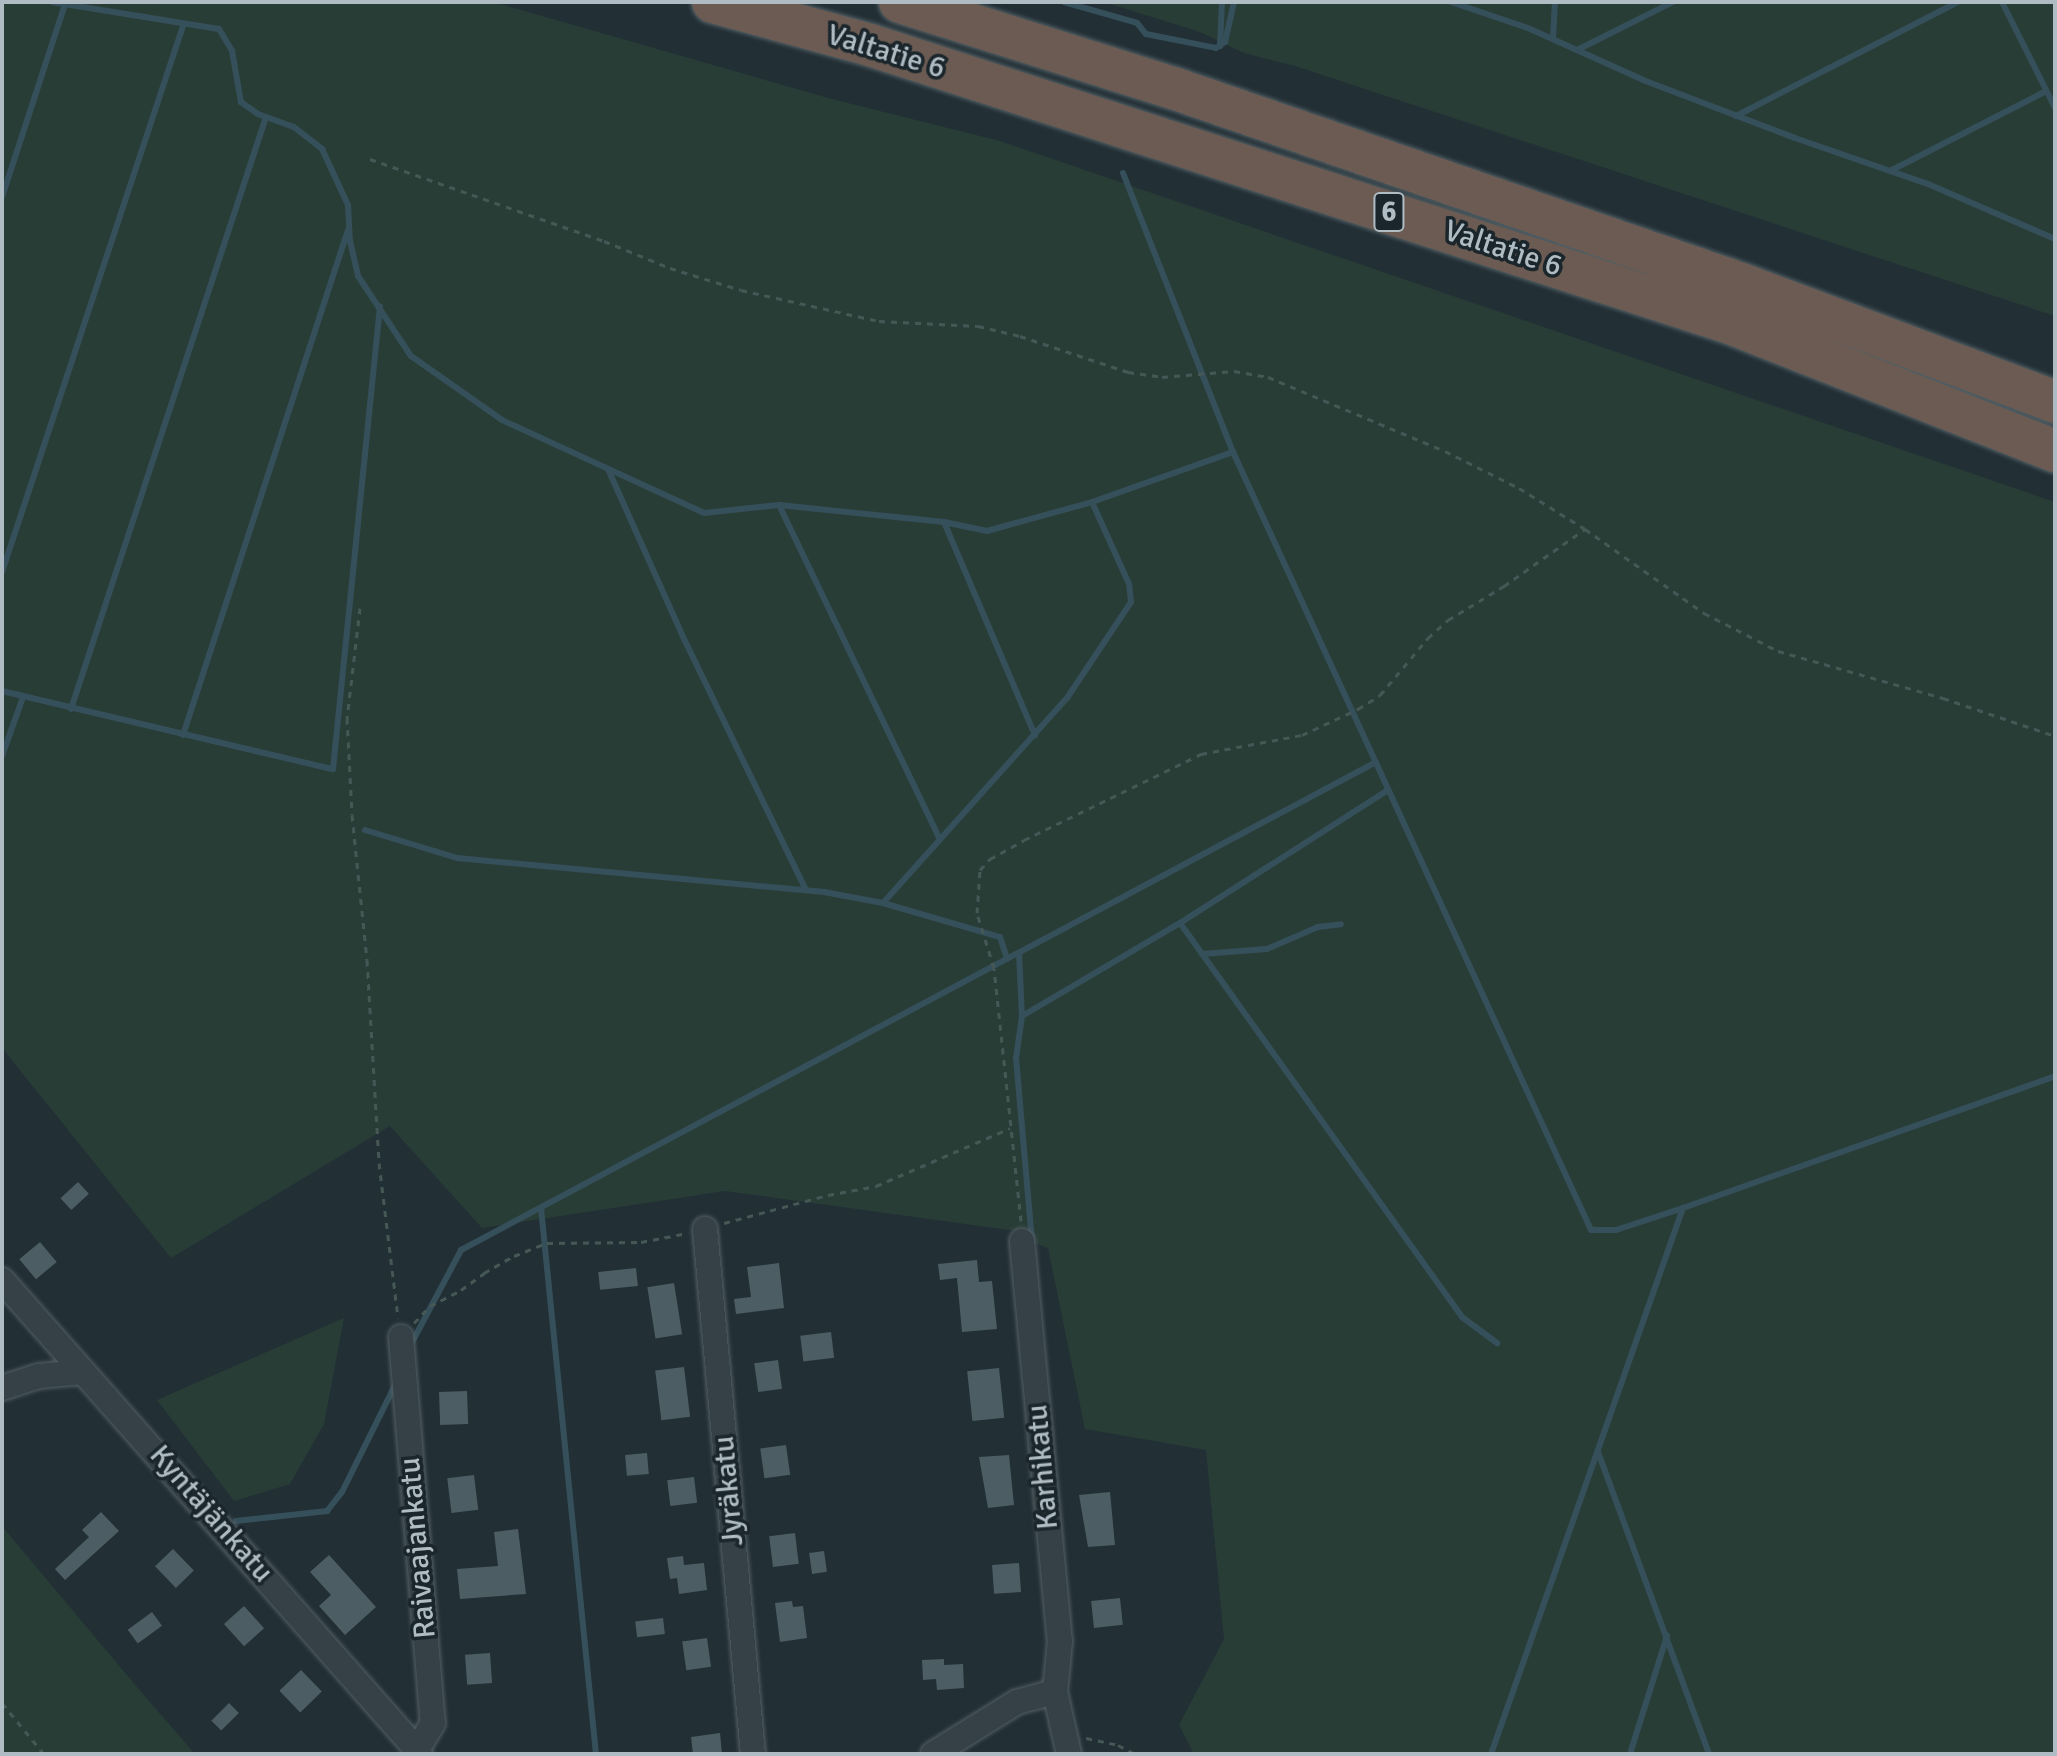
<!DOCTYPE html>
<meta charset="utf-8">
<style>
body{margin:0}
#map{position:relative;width:2057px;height:1756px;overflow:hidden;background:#222f35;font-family:Signika,sans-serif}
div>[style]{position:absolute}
.green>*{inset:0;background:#293d37}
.stream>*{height:6px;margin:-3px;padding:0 3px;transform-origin:3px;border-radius:3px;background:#36505b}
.building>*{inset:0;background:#4d5d64;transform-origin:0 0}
.path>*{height:3px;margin-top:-1.5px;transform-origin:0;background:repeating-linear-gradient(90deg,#455855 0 6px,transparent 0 12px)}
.roads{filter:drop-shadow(0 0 2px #525f64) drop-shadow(0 0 2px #525f64)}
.minor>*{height:24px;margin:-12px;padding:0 12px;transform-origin:12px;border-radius:12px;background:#354146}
.motorway>*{height:42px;margin:-21px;padding:0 21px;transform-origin:21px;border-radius:21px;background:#6b5b52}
span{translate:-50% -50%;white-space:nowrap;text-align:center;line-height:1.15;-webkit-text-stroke:7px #1a262b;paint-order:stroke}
.shield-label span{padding:2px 6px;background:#1a262b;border:2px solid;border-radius:6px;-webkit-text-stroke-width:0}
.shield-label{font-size:28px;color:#afbcc3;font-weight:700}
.street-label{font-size:30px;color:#afbcc3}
.frame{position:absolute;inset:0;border:4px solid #afbcc3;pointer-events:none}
</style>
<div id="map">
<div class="green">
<div style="clip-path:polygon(2px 2px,493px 2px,832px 99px,1000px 141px,2055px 502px,2055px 1754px,1194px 1754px,1179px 1725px,1224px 1639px,1206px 1450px,1085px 1429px,1048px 1248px,1024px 1239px,1016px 1231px,725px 1191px,482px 1228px,390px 1126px,171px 1258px,2px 1048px)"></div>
<div style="clip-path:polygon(1104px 2px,2055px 2px,2055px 316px,1295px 66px,1244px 53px,1200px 32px)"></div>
<div style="clip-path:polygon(344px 1318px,324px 1424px,290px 1484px,234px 1501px,157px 1400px)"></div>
<div style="clip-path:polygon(2px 1526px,136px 1686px,195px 1754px,2px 1754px)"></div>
</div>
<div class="stream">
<div style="left:52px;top:2px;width:169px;rotate:9.2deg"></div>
<div style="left:219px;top:29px;width:26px;rotate:59deg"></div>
<div style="left:232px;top:51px;width:52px;rotate:80deg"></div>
<div style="left:241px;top:102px;width:21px;rotate:35deg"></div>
<div style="left:258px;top:114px;width:38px;rotate:20deg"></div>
<div style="left:294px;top:127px;width:36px;rotate:38deg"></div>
<div style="left:322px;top:149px;width:62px;rotate:65.1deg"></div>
<div style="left:348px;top:205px;width:36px;rotate:87deg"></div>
<div style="left:350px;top:241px;width:36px;rotate:77deg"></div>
<div style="left:358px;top:276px;width:96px;rotate:56.5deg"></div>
<div style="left:411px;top:356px;width:111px;rotate:35.1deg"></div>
<div style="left:502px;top:420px;width:222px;rotate:24.7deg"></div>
<div style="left:704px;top:513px;width:75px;rotate:-6.1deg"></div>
<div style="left:779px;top:505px;width:166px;rotate:5.9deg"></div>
<div style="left:944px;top:522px;width:44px;rotate:11.8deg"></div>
<div style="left:987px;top:531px;width:109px;rotate:-15.4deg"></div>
<div style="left:1092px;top:502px;width:150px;rotate:-19.5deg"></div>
<div style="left:1064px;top:2px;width:76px;rotate:16deg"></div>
<div style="left:1137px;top:23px;width:14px;rotate:51deg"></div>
<div style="left:1146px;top:34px;width:71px;rotate:11.3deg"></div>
<div style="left:1216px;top:48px;width:11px;rotate:-34deg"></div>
<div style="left:1225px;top:42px;width:41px;rotate:-77.3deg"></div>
<div style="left:1451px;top:2px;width:81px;rotate:18.7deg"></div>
<div style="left:1528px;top:28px;width:126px;rotate:24.3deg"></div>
<div style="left:1643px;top:80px;width:163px;rotate:20.9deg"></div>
<div style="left:1795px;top:138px;width:141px;rotate:19.1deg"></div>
<div style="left:1928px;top:184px;width:138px;rotate:23.4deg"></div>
<div style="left:2002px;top:2px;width:119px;rotate:63.4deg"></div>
<div style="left:1553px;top:39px;width:37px;rotate:-87deg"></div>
<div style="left:1220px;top:46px;width:44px;rotate:-87.4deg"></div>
<div style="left:1577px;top:50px;width:107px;rotate:-26.6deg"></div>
<div style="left:1736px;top:116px;width:250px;rotate:-27.2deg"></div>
<div style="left:1890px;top:171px;width:175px;rotate:-27.1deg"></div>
<div style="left:1123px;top:173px;width:300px;rotate:68.5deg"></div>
<div style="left:1233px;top:452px;width:856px;rotate:65.29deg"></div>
<div style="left:1591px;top:1230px;width:25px"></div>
<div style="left:1616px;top:1230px;width:71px;rotate:-18.2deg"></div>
<div style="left:1683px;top:1208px;width:395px;rotate:-19.5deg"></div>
<div style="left:2px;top:197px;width:203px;rotate:-71.9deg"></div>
<div style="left:608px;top:469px;width:191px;rotate:65.9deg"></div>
<div style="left:686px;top:643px;width:275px;rotate:64.1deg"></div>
<div style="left:779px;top:505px;width:369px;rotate:64.3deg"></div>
<div style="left:944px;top:522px;width:232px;rotate:66.9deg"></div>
<div style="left:2px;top:572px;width:578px;rotate:-71.66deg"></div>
<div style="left:2px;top:691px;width:340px;rotate:13.3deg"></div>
<div style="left:333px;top:769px;width:465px;rotate:-84.2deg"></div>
<div style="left:71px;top:709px;width:623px;rotate:-71.77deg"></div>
<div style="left:183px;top:735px;width:531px;rotate:-71.91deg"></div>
<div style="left:2px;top:756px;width:63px;rotate:-70.4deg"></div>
<div style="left:365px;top:830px;width:96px;rotate:16.9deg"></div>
<div style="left:457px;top:858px;width:369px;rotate:5.3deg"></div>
<div style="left:824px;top:892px;width:60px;rotate:10.6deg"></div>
<div style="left:883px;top:903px;width:122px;rotate:16.2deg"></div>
<div style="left:1000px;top:937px;width:23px;rotate:72deg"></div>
<div style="left:883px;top:903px;width:275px;rotate:-48.1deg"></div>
<div style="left:1067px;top:698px;width:115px;rotate:-56.3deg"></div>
<div style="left:1131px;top:602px;width:18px;rotate:-96deg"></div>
<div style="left:1129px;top:584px;width:90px;rotate:-114.3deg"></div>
<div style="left:1180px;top:923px;width:485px;rotate:54.4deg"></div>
<div style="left:1462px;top:1317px;width:44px;rotate:36.6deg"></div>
<div style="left:1019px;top:953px;width:63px;rotate:87.3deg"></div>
<div style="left:1022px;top:1016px;width:42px;rotate:98.1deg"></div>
<div style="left:1016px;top:1058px;width:185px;rotate:85deg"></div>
<div style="left:1202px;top:954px;width:65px;rotate:-4.4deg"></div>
<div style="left:1267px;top:949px;width:56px;rotate:-23.3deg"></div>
<div style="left:1318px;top:927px;width:23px;rotate:-7deg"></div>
<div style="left:1022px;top:1016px;width:183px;rotate:-30.5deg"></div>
<div style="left:1180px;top:923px;width:247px;rotate:-32.6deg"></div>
<div style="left:541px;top:1208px;width:549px;rotate:84.25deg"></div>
<div style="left:409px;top:1348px;width:111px;rotate:-62deg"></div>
<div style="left:461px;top:1250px;width:1037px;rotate:-28.07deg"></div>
<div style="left:1598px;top:1452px;width:322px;rotate:69.8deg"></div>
<div style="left:236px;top:1521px;width:92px;rotate:-6.3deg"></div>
<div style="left:327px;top:1511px;width:24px;rotate:-52deg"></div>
<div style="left:342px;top:1492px;width:119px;rotate:-63.6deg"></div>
<div style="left:1491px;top:1754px;width:579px;rotate:-70.63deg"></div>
<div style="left:1630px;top:1754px;width:124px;rotate:-72.6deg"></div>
</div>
<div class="building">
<div style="left:78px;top:1182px;width:16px;height:24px;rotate:47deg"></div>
<div style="left:40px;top:1242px;width:26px;height:27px;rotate:50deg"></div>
<div style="clip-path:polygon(977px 1260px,979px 1282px,992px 1281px,997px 1329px,962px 1332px,957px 1278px,940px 1280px,938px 1264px)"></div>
<div style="clip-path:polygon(779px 1263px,784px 1308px,736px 1314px,734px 1299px,751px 1297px,747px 1267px)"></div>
<div style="left:636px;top:1268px;width:18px;height:38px;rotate:84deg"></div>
<div style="left:674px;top:1283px;width:52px;height:27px;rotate:81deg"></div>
<div style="left:831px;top:1332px;width:26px;height:31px;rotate:83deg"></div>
<div style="left:778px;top:1360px;width:29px;height:24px;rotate:82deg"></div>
<div style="left:684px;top:1367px;width:50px;height:29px;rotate:83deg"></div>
<div style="left:999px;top:1368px;width:50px;height:32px;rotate:84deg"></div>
<div style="left:467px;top:1391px;width:33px;height:28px;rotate:88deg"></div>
<div style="left:786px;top:1445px;width:30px;height:26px;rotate:82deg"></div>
<div style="left:647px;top:1453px;width:21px;height:22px;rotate:85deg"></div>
<div style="clip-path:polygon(1009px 1455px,1014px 1505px,988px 1508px,979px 1457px)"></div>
<div style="left:474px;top:1475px;width:35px;height:27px;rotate:83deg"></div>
<div style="left:694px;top:1477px;width:26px;height:27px;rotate:83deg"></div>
<div style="clip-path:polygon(1110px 1492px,1115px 1545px,1088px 1547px,1079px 1495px)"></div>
<div style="clip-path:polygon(101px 1512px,119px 1531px,65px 1580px,55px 1569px,89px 1537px,82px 1530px)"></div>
<div style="clip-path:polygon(518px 1529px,526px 1594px,460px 1599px,457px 1569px,498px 1566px,494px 1532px)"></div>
<div style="left:795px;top:1533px;width:31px;height:26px;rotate:83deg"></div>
<div style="left:173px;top:1549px;width:30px;height:25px;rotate:46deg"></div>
<div style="left:824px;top:1551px;width:21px;height:15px;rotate:82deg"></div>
<div style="clip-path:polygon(329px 1555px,376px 1607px,345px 1635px,319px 1606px,331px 1595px,310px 1572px)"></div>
<div style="clip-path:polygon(683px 1556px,684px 1565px,704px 1563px,707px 1590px,679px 1594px,677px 1578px,670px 1579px,667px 1558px)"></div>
<div style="left:1019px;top:1563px;width:29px;height:27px;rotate:86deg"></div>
<div style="left:1120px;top:1598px;width:27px;height:29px;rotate:84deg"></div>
<div style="clip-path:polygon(792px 1601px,793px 1607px,803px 1606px,807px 1638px,780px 1642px,775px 1603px)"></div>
<div style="left:244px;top:1606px;width:30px;height:27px;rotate:48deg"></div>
<div style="left:152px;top:1612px;width:17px;height:30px;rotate:54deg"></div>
<div style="left:663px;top:1618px;width:16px;height:28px;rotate:83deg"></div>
<div style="left:707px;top:1638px;width:29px;height:25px;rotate:82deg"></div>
<div style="left:490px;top:1653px;width:30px;height:25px;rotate:86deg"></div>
<div style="clip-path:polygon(944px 1659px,944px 1665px,963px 1664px,964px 1688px,937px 1690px,936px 1679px,923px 1680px,922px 1660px)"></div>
<div style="left:301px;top:1670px;width:30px;height:30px;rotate:46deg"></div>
<div style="left:229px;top:1703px;width:14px;height:25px;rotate:45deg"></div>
<div style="clip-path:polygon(720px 1733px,722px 1754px,693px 1754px,691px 1737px)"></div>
</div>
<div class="path">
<div style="left:370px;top:159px;width:248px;rotate:19.3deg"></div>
<div style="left:604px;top:241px;width:71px;rotate:22.2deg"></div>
<div style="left:670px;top:268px;width:74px;rotate:17.2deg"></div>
<div style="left:741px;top:290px;width:141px;rotate:12.7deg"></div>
<div style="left:879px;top:321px;width:99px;rotate:2.9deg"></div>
<div style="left:978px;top:326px;width:43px;rotate:13.4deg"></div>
<div style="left:1020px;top:336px;width:114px;rotate:18.4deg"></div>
<div style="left:1128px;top:372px;width:34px;rotate:8deg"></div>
<div style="left:1162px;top:377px;width:72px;rotate:-4.8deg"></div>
<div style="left:1234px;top:371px;width:35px;rotate:10deg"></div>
<div style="left:1268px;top:377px;width:192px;rotate:22.7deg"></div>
<div style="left:1445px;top:451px;width:83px;rotate:26.6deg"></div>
<div style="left:1519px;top:488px;width:78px;rotate:31.8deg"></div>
<div style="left:1585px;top:529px;width:146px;rotate:35.2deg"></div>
<div style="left:1704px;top:613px;width:83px;rotate:27.2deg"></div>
<div style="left:1778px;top:651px;width:172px;rotate:15.9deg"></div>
<div style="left:1943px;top:698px;width:118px;rotate:18.7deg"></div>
<div style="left:360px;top:608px;width:111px;rotate:96.7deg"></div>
<div style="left:347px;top:718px;width:97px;rotate:87deg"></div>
<div style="left:352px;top:815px;width:146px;rotate:84.1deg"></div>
<div style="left:367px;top:960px;width:203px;rotate:86.6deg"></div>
<div style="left:379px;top:1163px;width:156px;rotate:83deg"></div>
<div style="left:1021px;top:1221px;width:254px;rotate:-96.1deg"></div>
<div style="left:994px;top:968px;width:58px;rotate:-107.2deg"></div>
<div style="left:977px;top:913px;width:43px;rotate:-86deg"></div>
<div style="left:980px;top:870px;width:15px;rotate:-48deg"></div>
<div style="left:990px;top:859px;width:39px;rotate:-29deg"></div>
<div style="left:1024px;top:840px;width:197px;rotate:-25.9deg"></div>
<div style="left:1201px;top:754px;width:103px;rotate:-10.7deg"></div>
<div style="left:1302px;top:735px;width:62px;rotate:-24.9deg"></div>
<div style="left:1358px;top:709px;width:26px;rotate:-32deg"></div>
<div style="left:1380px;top:695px;width:75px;rotate:-49.9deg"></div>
<div style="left:1428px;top:638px;width:27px;rotate:-42deg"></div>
<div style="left:1448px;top:620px;width:66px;rotate:-31.3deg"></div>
<div style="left:1504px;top:586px;width:99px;rotate:-35.1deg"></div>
<div style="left:724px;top:1223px;width:108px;rotate:-15.1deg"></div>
<div style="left:828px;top:1195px;width:49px;rotate:-10.6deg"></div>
<div style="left:876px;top:1186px;width:146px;rotate:-23.4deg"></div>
<div style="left:414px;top:1323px;width:23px;rotate:-47deg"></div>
<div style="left:430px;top:1306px;width:35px;rotate:-27deg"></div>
<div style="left:461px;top:1290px;width:29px;rotate:-36deg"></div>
<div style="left:484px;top:1273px;width:34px;rotate:-30deg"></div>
<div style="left:514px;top:1256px;width:35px;rotate:-22deg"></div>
<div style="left:547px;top:1243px;width:94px;rotate:-0.6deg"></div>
<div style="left:641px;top:1242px;width:42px;rotate:-11deg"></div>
<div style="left:2px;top:1703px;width:66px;rotate:50.5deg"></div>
<div style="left:1086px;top:1738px;width:33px;rotate:12deg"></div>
<div style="left:1118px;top:1745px;width:19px;rotate:28deg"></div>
</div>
<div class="roads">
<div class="minor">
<div style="left:705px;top:1229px;width:527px;rotate:84.78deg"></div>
<div style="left:1022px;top:1241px;width:402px;rotate:84.6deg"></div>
<div style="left:1060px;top:1641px;width:51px;rotate:95.6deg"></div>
<div style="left:1055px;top:1692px;width:64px;rotate:77.3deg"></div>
<div style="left:2px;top:1280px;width:627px;rotate:48.56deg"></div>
<div style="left:401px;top:1337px;width:387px;rotate:85.3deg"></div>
<div style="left:433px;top:1723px;width:31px;rotate:121deg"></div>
<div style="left:417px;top:1750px;width:5px;rotate:53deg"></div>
<div style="left:2px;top:1388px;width:39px;rotate:-18deg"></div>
<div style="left:39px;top:1376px;width:44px;rotate:-5.2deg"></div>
<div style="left:933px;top:1754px;width:99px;rotate:-31.8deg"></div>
<div style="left:1017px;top:1702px;width:39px;rotate:-15deg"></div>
</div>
<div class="motorway">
<div style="left:713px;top:2px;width:163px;rotate:15.3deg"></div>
<div style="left:870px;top:45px;width:904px;rotate:17.91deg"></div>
<div style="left:1730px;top:323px;width:349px;rotate:21.5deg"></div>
<div style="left:900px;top:2px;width:286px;rotate:17.5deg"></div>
<div style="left:1173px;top:88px;width:604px;rotate:19.03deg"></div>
<div style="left:1744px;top:285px;width:332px;rotate:20.6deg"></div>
</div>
</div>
<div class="shield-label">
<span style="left:1389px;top:212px">6</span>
</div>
<div class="street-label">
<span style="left:886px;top:52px;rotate:17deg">Valtatie 6</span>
<span style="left:1503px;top:249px;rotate:18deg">Valtatie 6</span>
<span style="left:1043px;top:1467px;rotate:-95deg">Karhikatu</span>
<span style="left:729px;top:1491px;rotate:-95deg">Jyräkatu</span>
<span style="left:211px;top:1514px;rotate:49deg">Kyntäjänkatu</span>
<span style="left:418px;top:1548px;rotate:-95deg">Raivaajankatu</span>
</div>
<div class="frame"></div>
</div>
